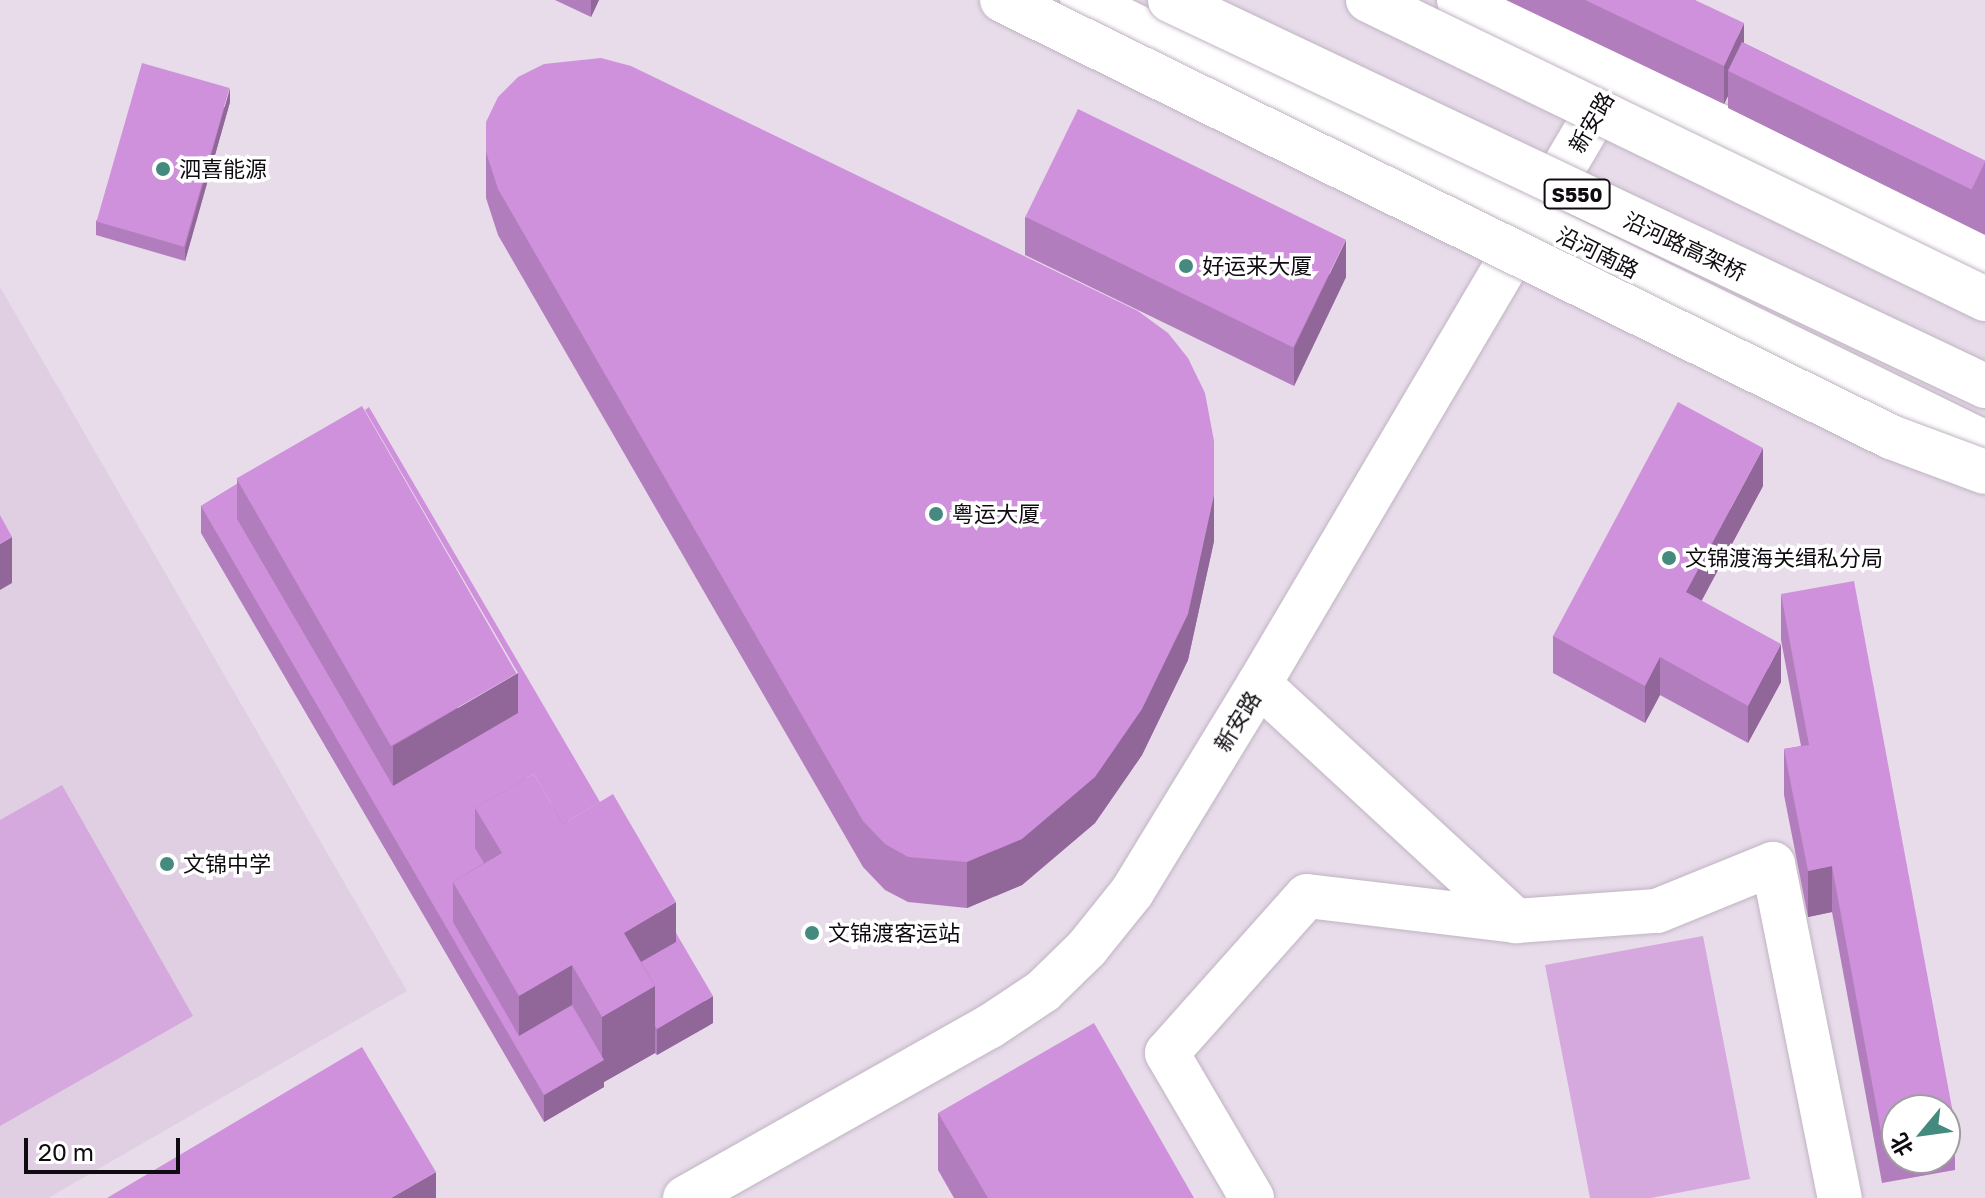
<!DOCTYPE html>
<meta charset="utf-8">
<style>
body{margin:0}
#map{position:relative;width:1985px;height:1198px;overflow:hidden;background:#e8dceb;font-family:"Golos Text","Noto Sans SC",sans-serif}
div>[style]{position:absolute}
.built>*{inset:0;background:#e0cfe3}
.green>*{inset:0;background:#d5a8de}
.roads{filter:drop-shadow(0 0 2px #c0b4c2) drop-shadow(0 0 2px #c0b4c2)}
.minor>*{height:44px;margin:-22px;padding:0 22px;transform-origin:22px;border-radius:22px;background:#fff}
.primary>*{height:44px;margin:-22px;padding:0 22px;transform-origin:22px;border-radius:22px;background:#fff}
.bridges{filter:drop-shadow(0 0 2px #c0b4c2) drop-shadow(0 0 2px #c0b4c2)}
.trunk-bridge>*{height:44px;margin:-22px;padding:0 22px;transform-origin:22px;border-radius:22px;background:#fff}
.wall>*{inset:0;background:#b27dbc}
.shaded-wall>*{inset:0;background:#916699}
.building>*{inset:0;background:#cf91db;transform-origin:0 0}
.dots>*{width:22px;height:22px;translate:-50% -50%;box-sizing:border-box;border:4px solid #fff;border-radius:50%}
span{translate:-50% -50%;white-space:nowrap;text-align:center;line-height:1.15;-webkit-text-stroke:7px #fff;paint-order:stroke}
.shield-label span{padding:2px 6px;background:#fff;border:2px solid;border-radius:6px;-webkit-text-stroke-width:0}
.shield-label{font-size:20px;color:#0f0b10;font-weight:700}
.street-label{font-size:22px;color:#0f0b10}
.poi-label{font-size:22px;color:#0f0b10}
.left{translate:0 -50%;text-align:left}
.north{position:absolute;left:1881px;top:1094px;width:80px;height:80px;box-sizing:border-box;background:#fff;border:2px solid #9f9d9f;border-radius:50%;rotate:241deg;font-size:22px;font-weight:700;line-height:32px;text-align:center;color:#0f0b10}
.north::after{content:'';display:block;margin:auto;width:28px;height:36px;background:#458a7e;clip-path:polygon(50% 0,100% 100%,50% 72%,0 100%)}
.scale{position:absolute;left:24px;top:1138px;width:156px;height:36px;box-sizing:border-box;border:4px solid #0f0b10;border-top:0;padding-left:10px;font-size:24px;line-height:28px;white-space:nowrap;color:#0f0b10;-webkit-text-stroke:6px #fff;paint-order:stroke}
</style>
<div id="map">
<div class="built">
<div style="clip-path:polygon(0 287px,407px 991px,48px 1198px,0 1198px)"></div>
</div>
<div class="green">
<div style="clip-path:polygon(62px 785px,193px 1016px,0 1126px,0 820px)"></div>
<div style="clip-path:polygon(1703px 936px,1750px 1179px,1651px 1198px,1590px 1198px,1545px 965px)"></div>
</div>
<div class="roads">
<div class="minor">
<div style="left:1259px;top:684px;width:350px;rotate:42.7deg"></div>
<div style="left:685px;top:1198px;width:349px;rotate:-29.4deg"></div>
<div style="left:989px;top:1027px;width:65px;rotate:-33.7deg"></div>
<div style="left:1043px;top:991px;width:62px;rotate:-44.3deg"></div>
<div style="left:1087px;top:948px;width:72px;rotate:-51.2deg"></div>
<div style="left:1132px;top:892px;width:244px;rotate:-58.6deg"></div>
<div style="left:1259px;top:684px;width:702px;rotate:-59.46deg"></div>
<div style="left:1252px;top:1198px;width:168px;rotate:-120.4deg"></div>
<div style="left:1167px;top:1053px;width:210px;rotate:-48.3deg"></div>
<div style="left:1307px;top:896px;width:210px;rotate:6.8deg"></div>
<div style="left:1516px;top:921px;width:141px;rotate:-4.1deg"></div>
<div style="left:1657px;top:911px;width:125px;rotate:-22.1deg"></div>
<div style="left:1773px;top:864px;width:341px;rotate:78.7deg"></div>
</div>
<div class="primary">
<div style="left:1082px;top:0;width:1006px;rotate:26.13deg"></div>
<div style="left:1459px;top:0;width:585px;rotate:25.86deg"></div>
</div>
</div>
<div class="bridges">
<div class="trunk-bridge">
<div style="left:1002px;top:0;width:991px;rotate:26.18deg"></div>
<div style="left:1891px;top:437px;width:100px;rotate:20.4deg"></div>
<div style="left:1170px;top:0;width:902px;rotate:25.34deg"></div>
<div style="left:1368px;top:0;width:686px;rotate:25.85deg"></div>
</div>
</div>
<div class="wall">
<div style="clip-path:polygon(555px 0,599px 0,591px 17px)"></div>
<div style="clip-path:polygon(1506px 0,1695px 0,1744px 43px,1985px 161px,1985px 235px,1728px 108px,1728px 96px,1724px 104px)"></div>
<div style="clip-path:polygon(230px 102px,185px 261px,96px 235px,96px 221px)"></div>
<div style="clip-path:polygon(486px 122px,1214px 541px,1188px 660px,1142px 755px,1095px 823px,1022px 885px,967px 908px,908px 902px,885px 890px,863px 867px,498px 235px,486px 198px)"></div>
<div style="clip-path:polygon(1025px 217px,1346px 277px,1294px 386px,1025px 255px)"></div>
<div style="clip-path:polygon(237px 479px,676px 933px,713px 1023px,657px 1055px,655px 1053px,604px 1082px,604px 1087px,544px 1122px,201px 533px,201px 506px,237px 484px)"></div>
<div style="clip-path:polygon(1763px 486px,1701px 601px,1781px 682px,1748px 743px,1660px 695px,1645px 723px,1553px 673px,1553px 636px)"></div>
<div style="clip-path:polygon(evenodd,1781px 594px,1955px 1124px,1955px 1170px,1882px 1183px,1832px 912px,1808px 917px,1784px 795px,1784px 749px,1801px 746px,1781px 640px,1781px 594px,1897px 1110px,1945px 1110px,1945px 1158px,1897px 1158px,1897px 1110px)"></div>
<div style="clip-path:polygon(938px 1113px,1194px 1198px,954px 1198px,938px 1170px)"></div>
</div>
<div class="shaded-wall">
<div style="clip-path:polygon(591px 0,599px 0,591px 17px)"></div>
<div style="clip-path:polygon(1744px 23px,1744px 61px,1728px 71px,1728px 96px,1724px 104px,1724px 66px)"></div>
<div style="clip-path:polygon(230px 88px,230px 102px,185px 261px,185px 248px)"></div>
<div style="clip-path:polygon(1346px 240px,1346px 277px,1294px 386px,1294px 348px)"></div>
<div style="clip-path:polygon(1763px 448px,1763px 486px,1686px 630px,1686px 592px)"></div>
<div style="clip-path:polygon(1214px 495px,1214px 541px,1188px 660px,1142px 755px,1095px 823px,1022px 885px,967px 908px,967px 862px)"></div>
<div style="clip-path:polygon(12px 537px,12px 583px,0 590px,0 544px)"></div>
<div style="clip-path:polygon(1781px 644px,1781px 682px,1748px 743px,1748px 706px)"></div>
<div style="clip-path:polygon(1660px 657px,1660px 695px,1645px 723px,1645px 686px)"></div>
<div style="clip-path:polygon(518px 673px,518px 739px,393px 812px,393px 746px)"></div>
<div style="clip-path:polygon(1832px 866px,1832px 912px,1808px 917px,1808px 871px)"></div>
<div style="clip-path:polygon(676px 902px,676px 968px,635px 992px,624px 933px)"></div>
<div style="clip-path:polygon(572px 965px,572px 1032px,519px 1053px,519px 996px)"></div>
<div style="clip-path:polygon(655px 986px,655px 1053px,604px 1082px,604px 1087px,544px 1122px,544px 1095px,602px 1061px,602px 1017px)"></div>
<div style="clip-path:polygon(713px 996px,713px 1023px,657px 1055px,657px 1029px)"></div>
<div style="clip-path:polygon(436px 1172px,436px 1198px,391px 1198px)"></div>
</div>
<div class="building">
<div style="clip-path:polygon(1585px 0,1695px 0,1744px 23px,1724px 66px)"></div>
<div style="left:1742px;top:42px;width:271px;height:32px;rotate:26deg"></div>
<div style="clip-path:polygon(601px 58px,631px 66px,1138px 311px,1168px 333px,1188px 358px,1205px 393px,1214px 441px,1214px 495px,1188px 614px,1142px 709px,1095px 777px,1022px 839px,967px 862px,908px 857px,885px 844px,863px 821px,498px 189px,486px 152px,486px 122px,498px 97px,518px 77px,544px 64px)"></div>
<div style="left:142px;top:63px;width:91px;height:165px;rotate:16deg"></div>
<div style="left:1078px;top:109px;width:298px;height:120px;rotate:26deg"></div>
<div style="clip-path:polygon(1678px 402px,1763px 448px,1686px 592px,1781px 644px,1748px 706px,1660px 657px,1645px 686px,1553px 636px)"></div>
<div style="left:362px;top:406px;width:309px;height:145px;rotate:60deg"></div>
<div style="clip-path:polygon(369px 407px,600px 802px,563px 824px,534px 774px,475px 808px,475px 848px,484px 863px,453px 882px,453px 922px,519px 1036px,572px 1005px,604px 1060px,544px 1095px,201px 506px,237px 484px,237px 519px,393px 786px,518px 713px,518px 673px,365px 410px)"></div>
<div style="clip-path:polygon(0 515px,12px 537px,0 544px)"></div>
<div style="clip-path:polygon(1854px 581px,1955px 1124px,1945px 1126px,1945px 1110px,1897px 1110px,1897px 1134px,1882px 1137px,1832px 866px,1808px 871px,1784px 749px,1809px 745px,1781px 594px)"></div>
<div style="clip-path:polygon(534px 774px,563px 824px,613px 794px,676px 902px,624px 933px,655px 986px,602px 1017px,572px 965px,519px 996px,453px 882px,502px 853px,475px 808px)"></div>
<div style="clip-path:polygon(676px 933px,713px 996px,657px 1029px,655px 1026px,655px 986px,641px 962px,676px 942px)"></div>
<div style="clip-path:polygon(1094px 1023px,1194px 1198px,988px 1198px,938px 1113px)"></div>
<div style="clip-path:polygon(362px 1047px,436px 1172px,391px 1198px,107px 1198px)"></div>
</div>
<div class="dots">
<div style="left:163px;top:169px;background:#458a7e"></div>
<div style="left:1186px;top:266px;background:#458a7e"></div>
<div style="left:936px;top:514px;background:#458a7e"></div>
<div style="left:1669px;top:558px;background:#458a7e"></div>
<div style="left:167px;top:864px;background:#458a7e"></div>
<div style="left:812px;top:933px;background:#458a7e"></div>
</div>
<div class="shield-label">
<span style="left:1577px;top:194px">S550</span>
</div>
<div class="street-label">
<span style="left:1591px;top:122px;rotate:-60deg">新安路</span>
<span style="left:1685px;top:246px;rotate:25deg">沿河路高架桥</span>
<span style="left:1598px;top:252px;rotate:26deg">沿河南路</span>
<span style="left:1237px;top:721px;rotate:-58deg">新安路</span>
</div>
<div class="poi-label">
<span class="left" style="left:179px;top:169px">泗喜能源</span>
<span class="left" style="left:1202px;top:266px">好运来大厦</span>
<span class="left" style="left:952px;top:514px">粤运大厦</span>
<span class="left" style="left:1685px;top:558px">文锦渡海关缉私分局</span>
<span class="left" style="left:183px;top:864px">文锦中学</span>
<span class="left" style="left:828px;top:933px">文锦渡客运站</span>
</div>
<div class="north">北</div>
<div class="scale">20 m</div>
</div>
